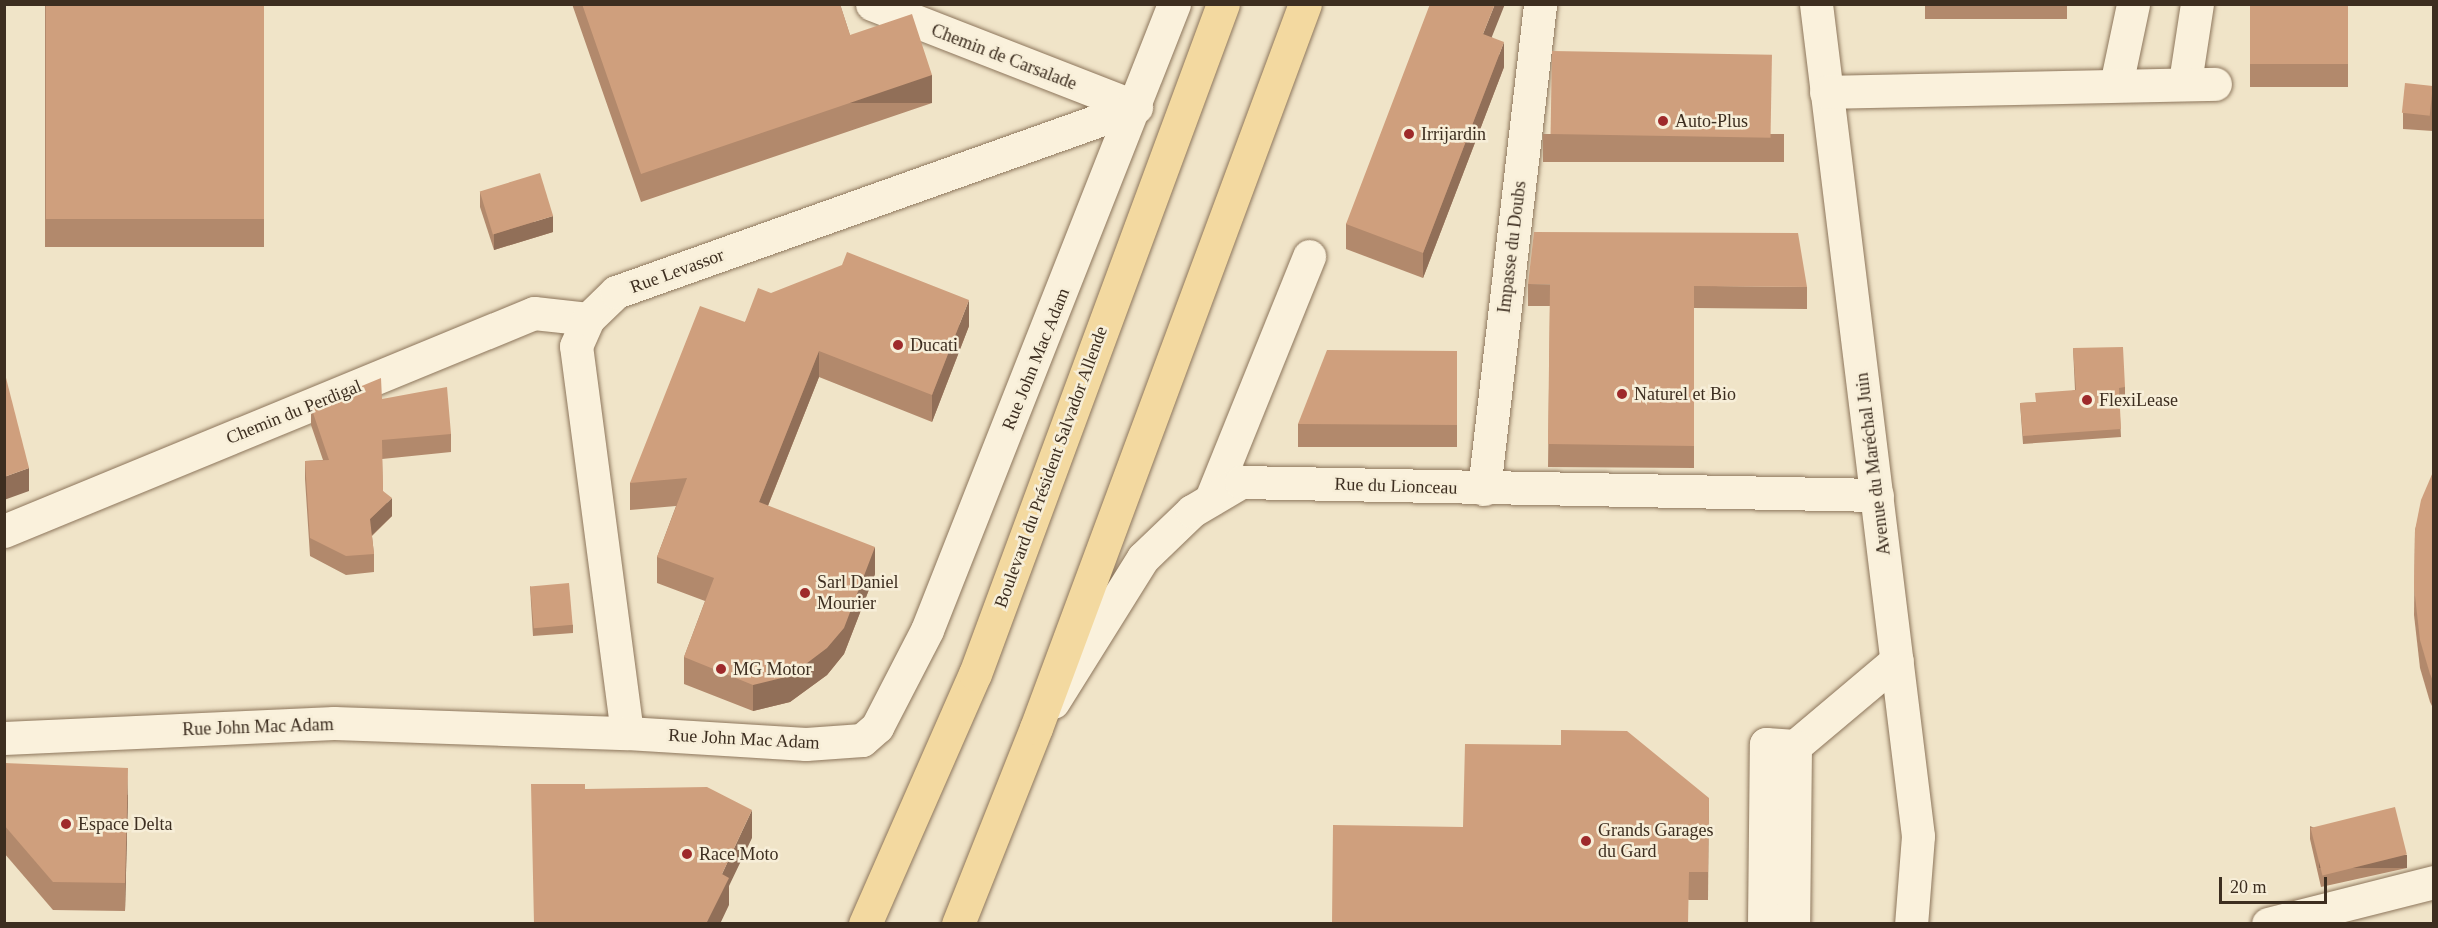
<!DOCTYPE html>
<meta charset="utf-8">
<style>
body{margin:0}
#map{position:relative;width:2438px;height:928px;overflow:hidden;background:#f0e4c8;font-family:Georgia,serif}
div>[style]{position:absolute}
.roads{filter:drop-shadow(0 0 2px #8d765c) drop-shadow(0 0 2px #8d765c)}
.minor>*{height:33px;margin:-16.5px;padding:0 16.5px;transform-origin:16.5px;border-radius:16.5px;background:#faf1dc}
.major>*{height:33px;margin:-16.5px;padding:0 16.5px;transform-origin:16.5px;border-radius:16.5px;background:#f3d9a0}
.wall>*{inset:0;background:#b2896c;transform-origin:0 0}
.shaded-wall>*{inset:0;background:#916f58;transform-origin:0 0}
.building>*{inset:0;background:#cf9f7d;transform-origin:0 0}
.dots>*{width:16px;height:16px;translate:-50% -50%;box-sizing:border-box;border:3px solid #f7eed8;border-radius:50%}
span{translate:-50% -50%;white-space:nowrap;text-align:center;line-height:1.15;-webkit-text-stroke:5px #f7eed8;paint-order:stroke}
.street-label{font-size:18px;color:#3d2e20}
.poi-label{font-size:18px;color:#3d2e20}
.left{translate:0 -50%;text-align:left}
.frame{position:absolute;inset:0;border:6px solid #3d2e20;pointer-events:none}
.scale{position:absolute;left:2219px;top:877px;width:108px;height:27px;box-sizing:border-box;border:3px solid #3d2e20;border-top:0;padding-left:8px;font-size:18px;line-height:21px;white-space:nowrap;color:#3d2e20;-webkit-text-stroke:4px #f7eed8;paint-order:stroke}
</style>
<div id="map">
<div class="roads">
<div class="minor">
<div style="left:872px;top:4px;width:283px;rotate:21.3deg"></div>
<div style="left:1816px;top:4px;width:838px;rotate:83.01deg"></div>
<div style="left:1918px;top:836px;width:88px;rotate:94.5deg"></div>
<div style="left:2185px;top:82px;width:79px;rotate:-81.3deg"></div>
<div style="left:2116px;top:85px;width:83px;rotate:-78.1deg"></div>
<div style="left:1826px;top:92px;width:389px;rotate:-1.2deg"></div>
<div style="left:1484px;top:489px;width:488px;rotate:-83.4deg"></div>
<div style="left:1211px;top:499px;width:262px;rotate:-68deg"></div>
<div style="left:4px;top:531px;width:573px;rotate:-22.36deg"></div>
<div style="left:534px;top:313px;width:54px;rotate:6.3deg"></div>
<div style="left:1053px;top:702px;width:170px;rotate:-58deg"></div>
<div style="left:1143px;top:558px;width:68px;rotate:-43.8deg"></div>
<div style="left:1192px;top:511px;width:57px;rotate:-30.6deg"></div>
<div style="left:1241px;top:482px;width:636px;rotate:1.17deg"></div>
<div style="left:627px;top:733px;width:390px;rotate:-97.5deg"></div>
<div style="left:576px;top:346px;width:30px;rotate:-66deg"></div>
<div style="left:588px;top:319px;width:39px;rotate:-44deg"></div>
<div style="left:616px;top:292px;width:552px;rotate:-19.58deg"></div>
<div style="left:4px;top:738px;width:330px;rotate:-2.6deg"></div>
<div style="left:334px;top:723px;width:293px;rotate:2deg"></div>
<div style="left:627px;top:733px;width:179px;rotate:3.5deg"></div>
<div style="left:806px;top:744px;width:56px;rotate:-4.1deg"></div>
<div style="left:862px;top:740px;width:20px;rotate:-41deg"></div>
<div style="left:877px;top:727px;width:109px;rotate:-62.7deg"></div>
<div style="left:927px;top:630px;width:673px;rotate:-68.47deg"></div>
<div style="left:1795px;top:746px;width:133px;rotate:-40.1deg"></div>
<div style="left:1764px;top:924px;width:180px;rotate:-89.4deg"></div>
<div style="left:1766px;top:744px;width:29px;rotate:4deg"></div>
<div style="left:1795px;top:746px;width:178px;rotate:90.6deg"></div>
<div style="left:2268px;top:924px;width:171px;rotate:-14.2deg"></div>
</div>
<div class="major">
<div style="left:865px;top:924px;width:273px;rotate:-66.3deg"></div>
<div style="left:975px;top:674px;width:714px;rotate:-69.69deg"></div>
<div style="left:958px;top:924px;width:211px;rotate:-68.3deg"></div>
<div style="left:1036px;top:728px;width:772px;rotate:-69.62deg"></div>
</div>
</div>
<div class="wall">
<div style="left:45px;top:4px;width:219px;height:243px"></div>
<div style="clip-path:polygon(572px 4px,840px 4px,850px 35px,932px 103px,641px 202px)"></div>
<div style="left:1925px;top:4px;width:142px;height:15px"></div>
<div style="left:2250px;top:4px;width:98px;height:83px"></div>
<div style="clip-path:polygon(1492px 37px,1504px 67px,1423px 278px,1346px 249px,1346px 224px)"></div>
<div style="clip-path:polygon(2433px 86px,2433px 131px,2403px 129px,2403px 113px)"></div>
<div style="left:1543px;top:134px;width:241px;height:28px"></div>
<div style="clip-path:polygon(480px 192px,553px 232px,494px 250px,480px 207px)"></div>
<div style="clip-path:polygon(1528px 284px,1807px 287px,1807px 309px,1694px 308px,1694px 468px,1548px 467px,1550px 306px,1528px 306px)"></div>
<div style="clip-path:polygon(771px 293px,969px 326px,932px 422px,819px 377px,768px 506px,875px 574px,844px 654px,827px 675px,790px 702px,753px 711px,684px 684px,684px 657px,705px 601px,657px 583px,657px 557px,676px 506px,630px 510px,630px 483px,745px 322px)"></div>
<div style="clip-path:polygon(2073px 348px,2125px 387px,2125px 396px,2119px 396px,2121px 437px,2023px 444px,2020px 403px,2036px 402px,2075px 390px)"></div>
<div style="clip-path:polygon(1457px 351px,1457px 447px,1298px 447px,1298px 424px)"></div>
<div style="clip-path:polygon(382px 399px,451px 434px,451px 452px,382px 459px,383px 491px,392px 516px,372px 536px,374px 554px,374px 572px,346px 575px,310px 556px,305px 479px,305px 461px,323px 460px,311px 425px,311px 407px)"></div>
<div style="clip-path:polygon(2433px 472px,2433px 708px,2430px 702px,2420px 668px,2414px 615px,2415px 530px)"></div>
<div style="clip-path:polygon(530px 586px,573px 625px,573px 633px,533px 636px)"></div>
<div style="clip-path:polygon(4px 763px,128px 795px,125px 911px,53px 910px,4px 853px)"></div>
<div style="clip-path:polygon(1709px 798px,1708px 900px,1689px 900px,1463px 827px)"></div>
<div style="clip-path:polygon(2310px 826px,2407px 868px,2321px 887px,2310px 839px)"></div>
</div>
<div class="shaded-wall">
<div style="clip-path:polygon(1495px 4px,1505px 4px,1483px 59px,1483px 34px)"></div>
<div style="clip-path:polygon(1504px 42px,1504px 67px,1423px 278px,1423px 253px)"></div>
<div style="left:932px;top:75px;width:28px;height:307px;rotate:90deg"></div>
<div style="clip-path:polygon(553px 216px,553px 232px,494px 250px,494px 234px)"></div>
<div style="clip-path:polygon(969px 300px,969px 326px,932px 422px,932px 395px)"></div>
<div style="clip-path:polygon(819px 351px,819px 377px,759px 528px,759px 502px)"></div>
<div style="clip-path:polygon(29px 468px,29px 491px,4px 500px,4px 477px)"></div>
<div style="clip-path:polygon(392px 498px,392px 516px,370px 537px,370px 519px)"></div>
<div style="clip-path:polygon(875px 547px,875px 574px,844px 654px,827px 675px,790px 702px,753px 711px,753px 685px)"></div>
<div style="clip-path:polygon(128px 768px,128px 795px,125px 911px,125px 883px)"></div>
<div style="clip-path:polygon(752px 810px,752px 838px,729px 886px,729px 905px,720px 924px,706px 924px,722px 874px)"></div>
<div style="left:2407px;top:855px;width:13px;height:88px;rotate:90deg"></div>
</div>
<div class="building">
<div style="left:46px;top:4px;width:218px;height:215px"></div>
<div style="clip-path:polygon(582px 4px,840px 4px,850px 35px,912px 14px,932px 75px,641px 174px)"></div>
<div style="clip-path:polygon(1430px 4px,1495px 4px,1483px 34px,1504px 42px,1423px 253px,1346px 224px)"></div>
<div style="left:2250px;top:4px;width:98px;height:60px"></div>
<div style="left:1552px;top:51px;width:220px;height:83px;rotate:1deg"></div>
<div style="left:2405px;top:83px;width:28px;height:30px;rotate:6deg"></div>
<div style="left:540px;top:173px;width:45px;height:63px;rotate:73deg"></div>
<div style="clip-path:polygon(1534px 232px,1798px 233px,1807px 287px,1694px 286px,1694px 446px,1548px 444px,1550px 284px,1528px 284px)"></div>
<div style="clip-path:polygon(847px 252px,969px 300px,932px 395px,819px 351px,759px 502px,875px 547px,844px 628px,827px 648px,790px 676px,753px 685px,684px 657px,714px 578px,657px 557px,687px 478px,630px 483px,700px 306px,745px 322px,758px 288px,771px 293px,842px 265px)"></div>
<div style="clip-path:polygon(2123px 347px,2125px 387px,2119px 388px,2121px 429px,2023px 436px,2020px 403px,2036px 402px,2035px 393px,2076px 390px,2073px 348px)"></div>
<div style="clip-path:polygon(1327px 350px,1457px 351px,1457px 425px,1298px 424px)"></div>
<div style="clip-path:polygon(4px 370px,29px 468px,4px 477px)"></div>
<div style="clip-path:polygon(381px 378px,382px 399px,447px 387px,451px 434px,382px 440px,383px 491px,392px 498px,370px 519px,374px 554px,346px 556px,310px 538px,305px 461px,329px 460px,311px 407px)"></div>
<div style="clip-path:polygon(2433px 472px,2433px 681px,2430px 674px,2420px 640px,2414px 587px,2415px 530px,2421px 500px)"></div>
<div style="left:569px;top:583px;width:42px;height:39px;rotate:85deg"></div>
<div style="clip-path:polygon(1561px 730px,1627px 731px,1709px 798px,1708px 872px,1689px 872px,1688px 924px,1332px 924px,1333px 825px,1463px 827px,1465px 744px,1561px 745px)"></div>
<div style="clip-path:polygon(4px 763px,128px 768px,125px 883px,53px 882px,4px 825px)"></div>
<div style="clip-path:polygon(531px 784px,585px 784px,585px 789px,707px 787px,752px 810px,722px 874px,729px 878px,706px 924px,534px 924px)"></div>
<div style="left:2395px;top:807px;width:49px;height:87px;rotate:76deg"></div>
</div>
<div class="dots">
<div style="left:1663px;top:121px;background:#9e2a2b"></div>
<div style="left:1409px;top:134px;background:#9e2a2b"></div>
<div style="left:898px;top:345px;background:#9e2a2b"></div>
<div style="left:1622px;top:394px;background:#9e2a2b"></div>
<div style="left:2087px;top:400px;background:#9e2a2b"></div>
<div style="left:805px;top:593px;background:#9e2a2b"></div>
<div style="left:721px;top:669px;background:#9e2a2b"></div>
<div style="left:66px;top:824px;background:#9e2a2b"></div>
<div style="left:1586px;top:841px;background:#9e2a2b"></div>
<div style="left:687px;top:854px;background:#9e2a2b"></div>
</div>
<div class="street-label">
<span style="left:1004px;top:57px;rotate:21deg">Chemin de Carsalade</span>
<span style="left:1512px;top:247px;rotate:-83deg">Impasse du Doubs</span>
<span style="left:677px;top:271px;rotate:-20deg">Rue Levassor</span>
<span style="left:1036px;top:359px;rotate:-68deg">Rue John Mac Adam</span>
<span style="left:294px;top:412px;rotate:-22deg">Chemin du Perdigal</span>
<span style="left:1873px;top:464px;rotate:-97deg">Avenue du Maréchal Juin</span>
<span style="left:1051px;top:467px;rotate:-70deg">Boulevard du Président Salvador Allende</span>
<span style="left:1396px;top:486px;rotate:2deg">Rue du Lionceau</span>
<span style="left:258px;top:727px;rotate:-2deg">Rue John Mac Adam</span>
<span style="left:744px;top:739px;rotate:3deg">Rue John Mac Adam</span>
</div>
<div class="poi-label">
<span class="left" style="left:1675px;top:121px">Auto-Plus</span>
<span class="left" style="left:1421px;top:134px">Irrijardin</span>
<span class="left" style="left:910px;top:345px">Ducati</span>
<span class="left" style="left:1634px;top:394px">Naturel et Bio</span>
<span class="left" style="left:2099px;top:400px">FlexiLease</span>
<span class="left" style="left:817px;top:593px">Sarl Daniel<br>Mourier</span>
<span class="left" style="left:733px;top:669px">MG Motor</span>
<span class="left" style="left:78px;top:824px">Espace Delta</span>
<span class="left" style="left:1598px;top:841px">Grands Garages<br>du Gard</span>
<span class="left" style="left:699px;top:854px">Race Moto</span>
</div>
<div class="frame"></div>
<div class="scale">20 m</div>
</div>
